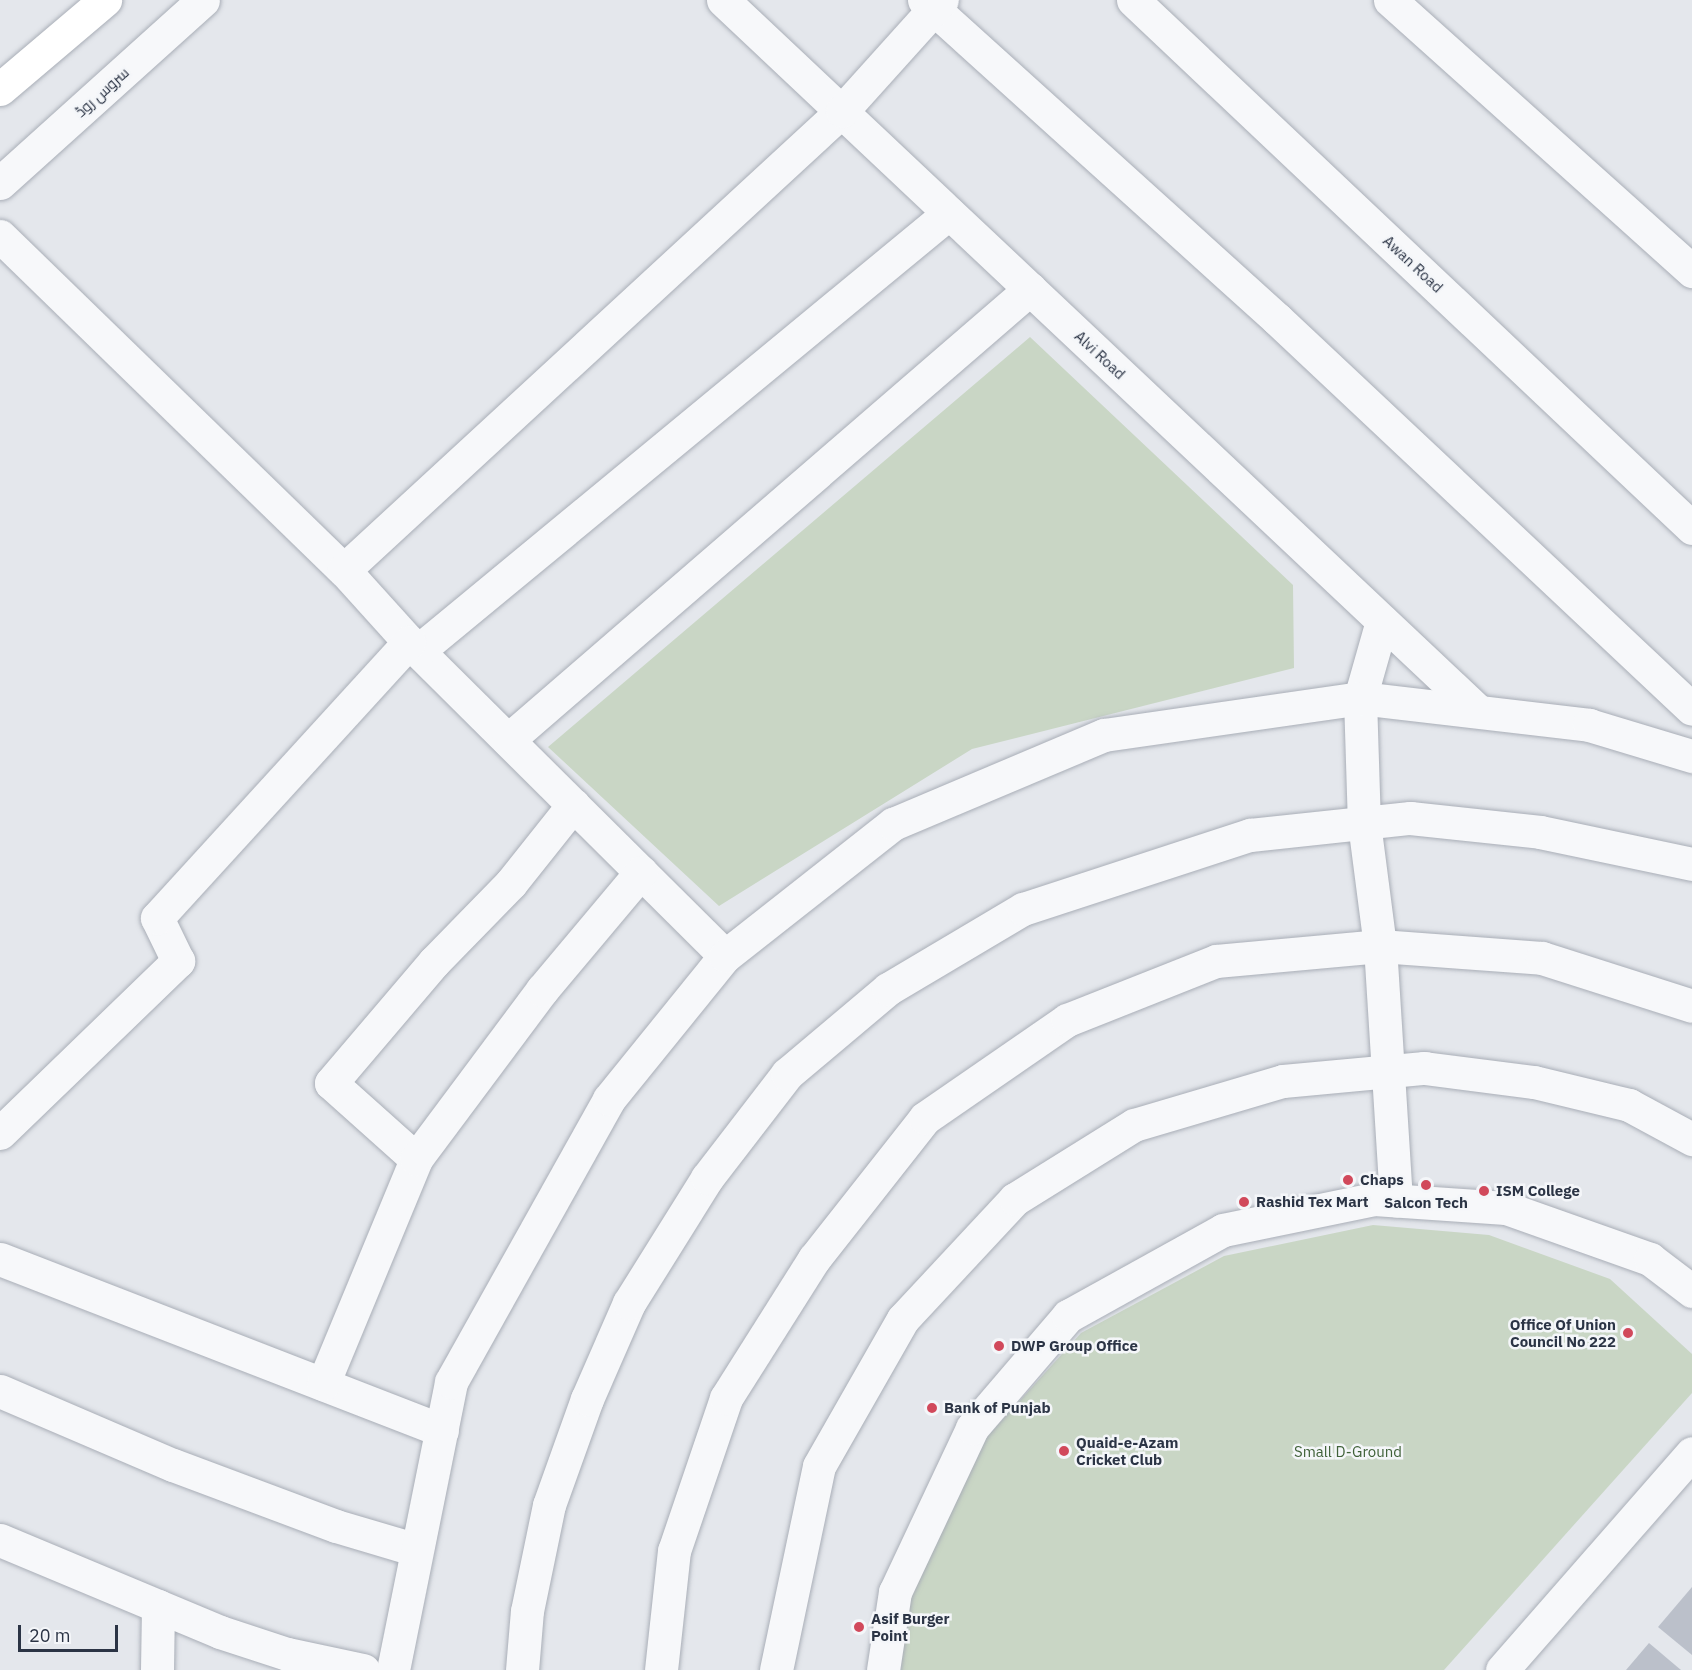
<!DOCTYPE html>
<meta charset="utf-8">
<style>
body{margin:0}
#map{position:relative;width:1692px;height:1670px;overflow:hidden;background:#e4e7ec;font-family:"IBM Plex Sans",Cairo,sans-serif}
div>[style]{position:absolute}
.green>*{inset:0;background:#c9d6c5}
.building>*{inset:0;background:#bbc0ca}
.roads{filter:drop-shadow(0 0 2px #a9aeb7) drop-shadow(0 0 2px #a9aeb7)}
.minor>*{height:33px;margin:-16.5px;padding:0 16.5px;transform-origin:16.5px;border-radius:16.5px;background:#f7f8fa}
.major>*{height:33px;margin:-16.5px;padding:0 16.5px;transform-origin:16.5px;border-radius:16.5px;background:#fff}
.dots>*{width:16px;height:16px;translate:-50% -50%;box-sizing:border-box;border:3px solid #f4f6f9;border-radius:50%}
span{translate:-50% -50%;white-space:nowrap;text-align:center;line-height:1.15;-webkit-text-stroke:5px #f4f6f9;paint-order:stroke}
.street-label{font-size:15px;color:#2b3445}
.poi-label{font-size:15px;color:#2b3445;font-weight:700}
.left{translate:0 -50%;text-align:left}
.right{translate:-100% -50%;text-align:right}
.park-label{font-size:15px;color:#3f6138}
.scale{position:absolute;left:18px;top:1625px;width:100px;height:27px;box-sizing:border-box;border:3px solid #2b3445;border-top:0;padding-left:8px;font-size:18px;line-height:21px;white-space:nowrap;color:#2b3445;-webkit-text-stroke:4px #f4f6f9;paint-order:stroke}
</style>
<div id="map">
<div class="green">
<div style="clip-path:polygon(1030px 337px,1293px 585px,1294px 668px,972px 749px,719px 906px,548px 747px)"></div>
<div style="clip-path:polygon(1373px 1225px,1489px 1235px,1610px 1279px,1692px 1354px,1692px 1393px,1444px 1670px,901px 1670px,908px 1590px,983px 1441px,1081px 1333px,1224px 1256px)"></div>
</div>
<div class="building">
<div style="clip-path:polygon(1692px 1587px,1692px 1655px,1658px 1627px)"></div>
<div style="clip-path:polygon(1649px 1643px,1681px 1670px,1626px 1670px)"></div>
</div>
<div class="roads">
<div class="minor">
<div style="left:723px;top:0;width:1036px;rotate:43.28deg"></div>
<div style="left:924px;top:0;width:476px;rotate:42.1deg"></div>
<div style="left:1277px;top:319px;width:569px;rotate:43.22deg"></div>
<div style="left:1133px;top:0;width:769px;rotate:43.37deg"></div>
<div style="left:1390px;top:0;width:406px;rotate:41.9deg"></div>
<div style="left:0;top:183px;width:273px;rotate:-42deg"></div>
<div style="left:0;top:236px;width:479px;rotate:44.2deg"></div>
<div style="left:344px;top:570px;width:97px;rotate:47.9deg"></div>
<div style="left:409px;top:642px;width:445px;rotate:44.8deg"></div>
<div style="left:344px;top:570px;width:677px;rotate:-42.67deg"></div>
<div style="left:842px;top:111px;width:149px;rotate:-48deg"></div>
<div style="left:1382px;top:621px;width:80px;rotate:105.9deg"></div>
<div style="left:1360px;top:698px;width:125px;rotate:88.2deg"></div>
<div style="left:1364px;top:823px;width:124px;rotate:82.6deg"></div>
<div style="left:1380px;top:946px;width:255px;rotate:86.4deg"></div>
<div style="left:418px;top:651px;width:688px;rotate:-39.52deg"></div>
<div style="left:508px;top:740px;width:690px;rotate:-40.83deg"></div>
<div style="left:0;top:1133px;width:248px;rotate:-44deg"></div>
<div style="left:178px;top:961px;width:48px;rotate:-116deg"></div>
<div style="left:157px;top:918px;width:374px;rotate:-47.6deg"></div>
<div style="left:416px;top:1159px;width:114px;rotate:-138.2deg"></div>
<div style="left:331px;top:1083px;width:159px;rotate:-49.6deg"></div>
<div style="left:434px;top:962px;width:110px;rotate:-45.7deg"></div>
<div style="left:511px;top:883px;width:100px;rotate:-51.5deg"></div>
<div style="left:0;top:1259px;width:474px;rotate:21.2deg"></div>
<div style="left:323px;top:1384px;width:243px;rotate:-67.5deg"></div>
<div style="left:416px;top:1159px;width:211px;rotate:-53.3deg"></div>
<div style="left:542px;top:990px;width:154px;rotate:-50deg"></div>
<div style="left:0;top:1391px;width:188px;rotate:23.2deg"></div>
<div style="left:173px;top:1465px;width:174px;rotate:20.5deg"></div>
<div style="left:336px;top:1526px;width:84px;rotate:16.5deg"></div>
<div style="left:0;top:1540px;width:238px;rotate:22.7deg"></div>
<div style="left:220px;top:1632px;width:71px;rotate:18.2deg"></div>
<div style="left:287px;top:1654px;width:78px;rotate:11.9deg"></div>
<div style="left:157px;top:1670px;width:64px;rotate:-89.1deg"></div>
<div style="left:393px;top:1670px;width:294px;rotate:-78.6deg"></div>
<div style="left:451px;top:1382px;width:324px;rotate:-60.8deg"></div>
<div style="left:609px;top:1099px;width:184px;rotate:-51deg"></div>
<div style="left:725px;top:956px;width:214px;rotate:-38.2deg"></div>
<div style="left:893px;top:824px;width:229px;rotate:-22.9deg"></div>
<div style="left:1104px;top:735px;width:259px;rotate:-8.2deg"></div>
<div style="left:1360px;top:698px;width:231px;rotate:6.7deg"></div>
<div style="left:1589px;top:725px;width:108px;rotate:16.8deg"></div>
<div style="left:522px;top:1670px;width:59px;rotate:-85.2deg"></div>
<div style="left:527px;top:1611px;width:108px;rotate:-78.3deg"></div>
<div style="left:549px;top:1505px;width:113px;rotate:-70.3deg"></div>
<div style="left:587px;top:1399px;width:105px;rotate:-66.4deg"></div>
<div style="left:629px;top:1303px;width:147px;rotate:-58deg"></div>
<div style="left:707px;top:1178px;width:131px;rotate:-52.4deg"></div>
<div style="left:787px;top:1074px;width:132px;rotate:-40.1deg"></div>
<div style="left:888px;top:989px;width:157px;rotate:-30.7deg"></div>
<div style="left:1023px;top:909px;width:239px;rotate:-18.1deg"></div>
<div style="left:1250px;top:835px;width:161px;rotate:-6.1deg"></div>
<div style="left:1410px;top:818px;width:131px;rotate:6.1deg"></div>
<div style="left:1540px;top:832px;width:155px;rotate:11.9deg"></div>
<div style="left:661px;top:1670px;width:120px;rotate:-83.8deg"></div>
<div style="left:674px;top:1551px;width:162px;rotate:-71.2deg"></div>
<div style="left:726px;top:1398px;width:165px;rotate:-57.7deg"></div>
<div style="left:814px;top:1259px;width:179px;rotate:-51.8deg"></div>
<div style="left:925px;top:1118px;width:173px;rotate:-34.6deg"></div>
<div style="left:1067px;top:1020px;width:160px;rotate:-21.6deg"></div>
<div style="left:1216px;top:961px;width:165px;rotate:-5.2deg"></div>
<div style="left:1380px;top:946px;width:162px;rotate:4.2deg"></div>
<div style="left:1542px;top:958px;width:157px;rotate:17.7deg"></div>
<div style="left:776px;top:1670px;width:208px;rotate:-78.1deg"></div>
<div style="left:819px;top:1466px;width:169px;rotate:-60.3deg"></div>
<div style="left:903px;top:1319px;width:164px;rotate:-47deg"></div>
<div style="left:1015px;top:1199px;width:140px;rotate:-31.9deg"></div>
<div style="left:1134px;top:1125px;width:155px;rotate:-16.5deg"></div>
<div style="left:1283px;top:1081px;width:142px;rotate:-5.3deg"></div>
<div style="left:1424px;top:1068px;width:111px;rotate:7.3deg"></div>
<div style="left:1534px;top:1082px;width:98px;rotate:13.6deg"></div>
<div style="left:1629px;top:1105px;width:72px;rotate:28.4deg"></div>
<div style="left:883px;top:1670px;width:79px;rotate:-81.3deg"></div>
<div style="left:895px;top:1592px;width:181px;rotate:-64.8deg"></div>
<div style="left:972px;top:1428px;width:148px;rotate:-49.4deg"></div>
<div style="left:1068px;top:1316px;width:177px;rotate:-29deg"></div>
<div style="left:1223px;top:1230px;width:154px;rotate:-11.6deg"></div>
<div style="left:1374px;top:1199px;width:132px;rotate:3.9deg"></div>
<div style="left:1506px;top:1208px;width:153px;rotate:19.5deg"></div>
<div style="left:1650px;top:1259px;width:53px;rotate:37.3deg"></div>
<div style="left:1502px;top:1670px;width:288px;rotate:-48.8deg"></div>
</div>
<div class="major">
<div style="left:0;top:89px;width:138px;rotate:-40.3deg"></div>
</div>
</div>
<div class="dots">
<div style="left:1348px;top:1180px;background:#d1495b"></div>
<div style="left:1426px;top:1185px;background:#d1495b"></div>
<div style="left:1484px;top:1191px;background:#d1495b"></div>
<div style="left:1244px;top:1202px;background:#d1495b"></div>
<div style="left:1628px;top:1333px;background:#d1495b"></div>
<div style="left:999px;top:1346px;background:#d1495b"></div>
<div style="left:932px;top:1408px;background:#d1495b"></div>
<div style="left:1064px;top:1451px;background:#d1495b"></div>
<div style="left:859px;top:1627px;background:#d1495b"></div>
</div>
<div class="street-label">
<span style="left:102px;top:92px;rotate:-42deg">سروس روڈ</span>
<span style="left:1413px;top:264px;rotate:43deg">Awan Road</span>
<span style="left:1100px;top:355px;rotate:43deg">Alvi Road</span>
</div>
<div class="poi-label">
<span class="left" style="left:1360px;top:1180px">Chaps</span>
<span class="left" style="left:1496px;top:1191px">ISM College</span>
<span class="left" style="left:1256px;top:1202px">Rashid Tex Mart</span>
<span style="left:1426px;top:1203px">Salcon Tech</span>
<span class="right" style="left:1616px;top:1333px">Office Of Union<br>Council No 222</span>
<span class="left" style="left:1011px;top:1346px">DWP Group Office</span>
<span class="left" style="left:944px;top:1408px">Bank of Punjab</span>
<span class="left" style="left:1076px;top:1451px">Quaid-e-Azam<br>Cricket Club</span>
<span class="left" style="left:871px;top:1627px">Asif Burger<br>Point</span>
</div>
<div class="park-label">
<span style="left:1348px;top:1452px">Small D-Ground</span>
</div>
<div class="scale">20 m</div>
</div>
